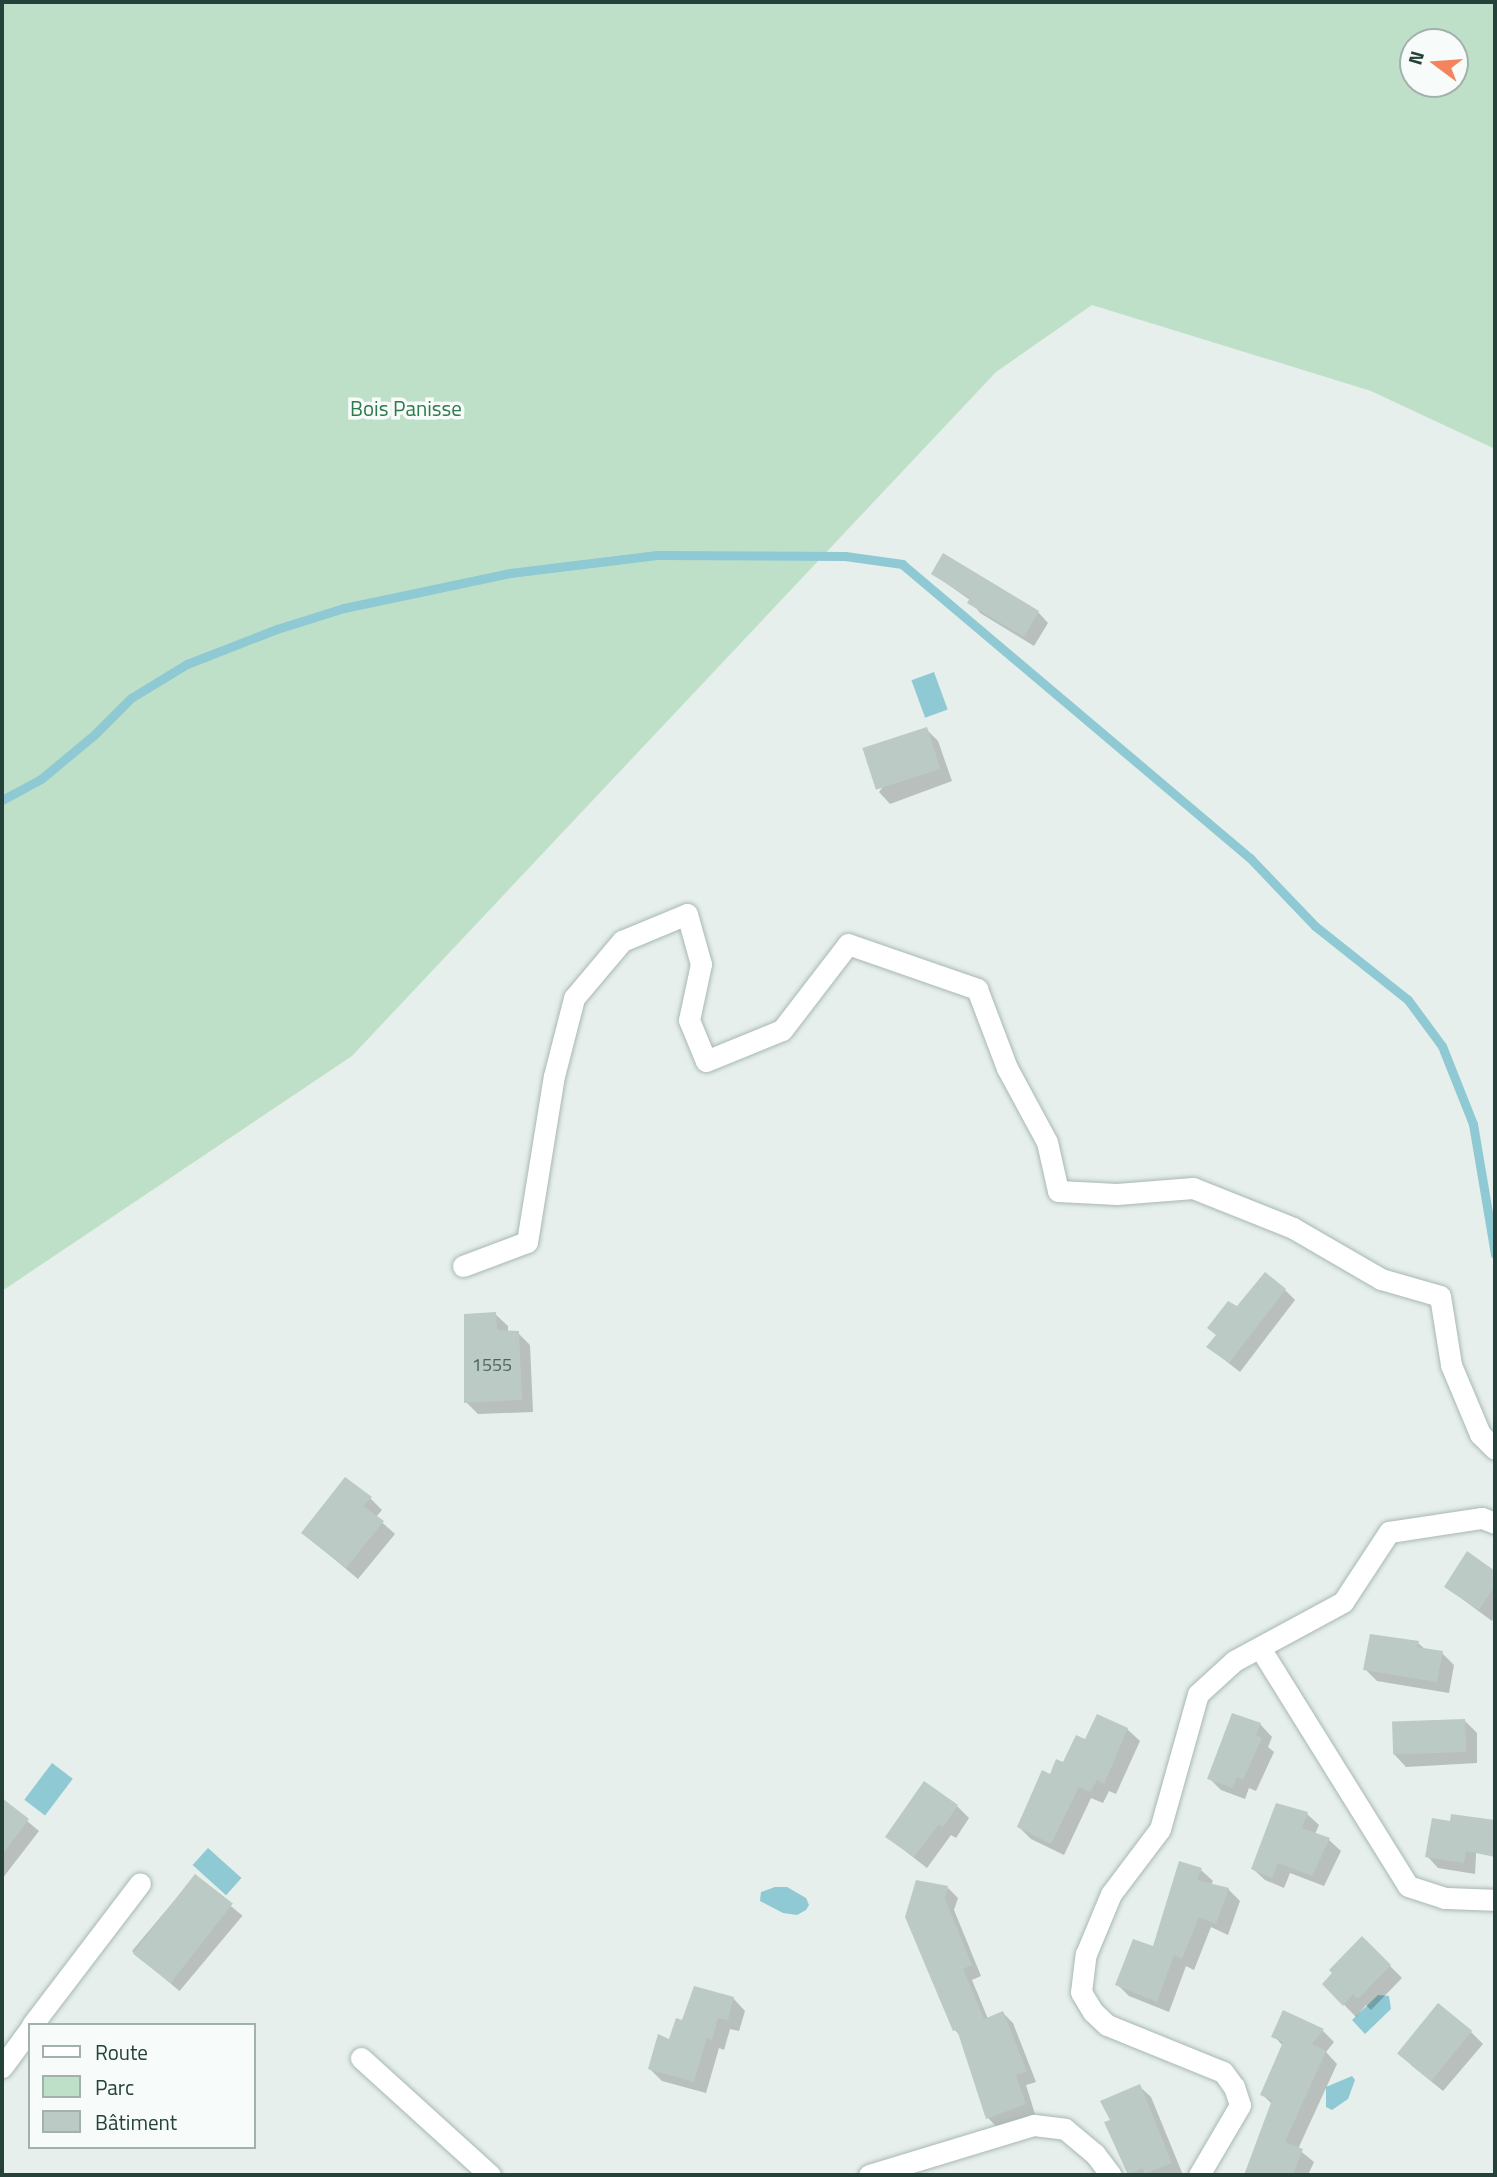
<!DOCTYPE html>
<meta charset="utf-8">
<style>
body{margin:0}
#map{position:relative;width:1497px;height:2177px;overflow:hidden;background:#e6efeb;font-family:"Titillium Web",sans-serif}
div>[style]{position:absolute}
.green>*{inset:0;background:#bfe0c8}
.water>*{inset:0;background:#8ec9d4;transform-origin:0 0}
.shadow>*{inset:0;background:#0003;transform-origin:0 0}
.stream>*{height:9px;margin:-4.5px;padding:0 4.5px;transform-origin:4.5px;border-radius:4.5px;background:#8ec9d4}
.building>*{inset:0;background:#bbcac4;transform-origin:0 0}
.roads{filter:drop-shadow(0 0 2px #a8b8b2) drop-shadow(0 0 2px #a8b8b2)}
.minor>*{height:21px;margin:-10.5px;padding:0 10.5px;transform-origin:10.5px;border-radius:10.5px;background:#fff}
span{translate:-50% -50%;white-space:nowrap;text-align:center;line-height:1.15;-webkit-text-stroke:7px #f7fbf9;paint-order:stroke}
.number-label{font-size:18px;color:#4a645c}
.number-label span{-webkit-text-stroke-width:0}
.park-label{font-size:21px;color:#2d7a4b}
.frame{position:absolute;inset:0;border:4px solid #24423a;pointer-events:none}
.legend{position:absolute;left:28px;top:2023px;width:228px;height:126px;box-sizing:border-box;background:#f7fbf9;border:2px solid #a3b1ad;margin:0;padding:9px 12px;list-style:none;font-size:21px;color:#24423a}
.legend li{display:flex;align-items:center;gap:14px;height:35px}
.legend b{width:35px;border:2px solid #a3b1ad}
.north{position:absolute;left:1399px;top:28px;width:70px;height:70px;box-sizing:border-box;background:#f7fbf9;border:2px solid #a3b1ad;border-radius:50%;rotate:286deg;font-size:19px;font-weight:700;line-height:28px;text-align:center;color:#24423a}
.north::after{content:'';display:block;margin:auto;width:24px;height:32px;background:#f4845f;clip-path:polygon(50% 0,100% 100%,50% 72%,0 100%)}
</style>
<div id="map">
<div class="green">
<div style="clip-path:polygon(evenodd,2px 2px,1495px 2px,1495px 449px,1371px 391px,1092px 305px,996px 372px,352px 1056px,2px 1291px,2px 2px,1413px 42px,1455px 42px,1455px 84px,1413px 84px,1413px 42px)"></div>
</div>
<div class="water">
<div style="left:934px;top:672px;width:40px;height:24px;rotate:70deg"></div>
<div style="left:52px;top:1763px;width:26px;height:46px;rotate:37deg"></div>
<div style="left:208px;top:1848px;width:45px;height:23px;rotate:42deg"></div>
<div style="clip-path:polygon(775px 1887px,787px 1887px,806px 1898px,809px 1905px,806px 1910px,797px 1915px,783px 1913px,760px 1901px,761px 1892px)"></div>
<div style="clip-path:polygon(1378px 1995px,1389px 1996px,1391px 2009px,1365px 2034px,1352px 2020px)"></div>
<div style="clip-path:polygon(1352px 2076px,1355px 2080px,1348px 2099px,1332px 2110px,1326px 2107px,1326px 2087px)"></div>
</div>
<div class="shadow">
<div style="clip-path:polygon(933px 574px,1038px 612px,1048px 623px,1034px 646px,980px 613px,970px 600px)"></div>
<div style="clip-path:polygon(926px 729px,938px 741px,952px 781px,890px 804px,879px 792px)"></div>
<div style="clip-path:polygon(1285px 1290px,1295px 1300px,1240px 1372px,1208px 1347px,1237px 1308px)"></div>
<div style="clip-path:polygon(495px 1314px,508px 1326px,508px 1332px,518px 1333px,530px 1345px,533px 1412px,478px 1414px,466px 1402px)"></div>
<div style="clip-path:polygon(370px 1498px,382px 1510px,376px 1517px,395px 1534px,358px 1579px,303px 1533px)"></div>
<div style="clip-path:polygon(1467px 1553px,1495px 1573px,1495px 1616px,1492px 1621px,1446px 1587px)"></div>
<div style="clip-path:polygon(1371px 1635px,1418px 1643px,1426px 1650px,1442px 1653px,1454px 1665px,1449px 1693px,1377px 1681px,1365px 1669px)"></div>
<div style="clip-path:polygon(1465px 1721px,1477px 1733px,1477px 1763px,1406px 1767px,1394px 1754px)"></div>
<div style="clip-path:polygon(1260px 1724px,1272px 1737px,1268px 1747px,1274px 1752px,1256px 1791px,1249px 1788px,1245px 1799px,1221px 1790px,1209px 1778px)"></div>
<div style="clip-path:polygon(1127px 1729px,1140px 1741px,1116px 1794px,1109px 1791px,1103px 1803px,1091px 1798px,1064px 1855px,1031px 1839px,1019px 1827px,1051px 1777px,1085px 1741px)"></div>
<div style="clip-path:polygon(2px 1800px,39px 1831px,2px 1879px)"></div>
<div style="clip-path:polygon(957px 1806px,969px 1818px,956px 1838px,951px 1835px,927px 1868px,887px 1837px)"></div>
<div style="clip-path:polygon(1307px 1814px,1319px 1825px,1315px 1834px,1329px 1840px,1341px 1851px,1324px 1886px,1290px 1873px,1284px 1888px,1265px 1880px,1253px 1869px)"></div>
<div style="clip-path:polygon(1477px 1837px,1475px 1874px,1438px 1868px,1427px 1856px)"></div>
<div style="clip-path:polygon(1201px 1870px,1213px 1881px,1211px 1885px,1228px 1889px,1240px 1901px,1228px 1935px,1211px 1927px,1194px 1970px,1186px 1966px,1169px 2012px,1129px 1996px,1117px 1984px,1155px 1949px)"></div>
<div style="left:195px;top:1876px;width:62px;height:98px;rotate:40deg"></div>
<div style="clip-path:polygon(948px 1888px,958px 1898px,954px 1910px,981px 1976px,972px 1980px,988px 2019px,1003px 2013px,1013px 2023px,1036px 2082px,1026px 2085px,1035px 2114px,998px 2128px,988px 2118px,962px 2038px,955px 2030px,907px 1917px)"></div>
<div style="clip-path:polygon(1362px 1938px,1402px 1978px,1371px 2010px,1366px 2005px,1356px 2017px,1324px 1984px)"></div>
<div style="clip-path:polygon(733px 1998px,745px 2011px,739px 2031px,730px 2029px,724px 2050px,719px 2048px,706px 2093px,662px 2081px,650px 2069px,683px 2023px)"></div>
<div style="clip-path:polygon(1284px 2012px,1323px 2031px,1334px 2042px,1326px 2052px,1337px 2064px,1298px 2149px,1314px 2162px,1308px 2175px,1246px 2175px,1272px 2104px,1262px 2094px,1283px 2046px,1274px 2036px)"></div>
<div style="clip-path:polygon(1471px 2032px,1483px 2044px,1443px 2091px,1411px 2065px)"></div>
<div style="clip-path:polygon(1139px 2086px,1151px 2097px,1183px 2175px,1129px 2174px,1112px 2120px)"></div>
</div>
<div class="stream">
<div style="left:2px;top:800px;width:44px;rotate:-28.3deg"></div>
<div style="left:41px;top:779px;width:70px;rotate:-39.8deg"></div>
<div style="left:95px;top:734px;width:51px;rotate:-45deg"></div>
<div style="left:131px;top:698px;width:66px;rotate:-31.3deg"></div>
<div style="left:187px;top:664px;width:97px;rotate:-21.3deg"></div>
<div style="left:277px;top:629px;width:70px;rotate:-17.4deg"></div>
<div style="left:344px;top:608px;width:170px;rotate:-11.9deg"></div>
<div style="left:510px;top:573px;width:148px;rotate:-7deg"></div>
<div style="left:657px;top:555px;width:188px;rotate:0.3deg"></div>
<div style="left:845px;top:556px;width:58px;rotate:8deg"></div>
<div style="left:902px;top:564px;width:456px;rotate:40.2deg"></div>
<div style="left:1250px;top:858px;width:94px;rotate:46.3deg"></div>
<div style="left:1315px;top:926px;width:119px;rotate:38.5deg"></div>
<div style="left:1408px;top:1000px;width:57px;rotate:53.5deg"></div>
<div style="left:1442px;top:1046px;width:84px;rotate:68.3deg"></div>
<div style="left:1473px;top:1124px;width:132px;rotate:80.4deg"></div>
</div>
<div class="building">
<div style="clip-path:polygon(943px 553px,1039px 611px,1024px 637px,967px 603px,970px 598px,931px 574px)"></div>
<div style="left:927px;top:727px;width:44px;height:68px;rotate:72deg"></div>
<div style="clip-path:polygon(1265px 1272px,1286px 1289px,1229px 1363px,1206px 1347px,1216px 1335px,1207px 1328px,1228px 1301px,1237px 1306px)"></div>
<div style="clip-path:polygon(496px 1312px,497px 1330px,519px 1331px,522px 1400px,464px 1403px,464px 1314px)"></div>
<div style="clip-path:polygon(345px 1477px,372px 1497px,363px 1506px,384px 1521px,346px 1568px,301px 1533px)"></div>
<div style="clip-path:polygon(1467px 1551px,1495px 1571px,1495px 1586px,1479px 1610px,1444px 1587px)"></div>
<div style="clip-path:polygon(1370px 1634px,1419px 1641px,1417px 1647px,1443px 1651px,1437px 1682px,1363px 1670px)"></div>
<div style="clip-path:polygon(1232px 1713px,1261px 1723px,1256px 1735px,1262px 1738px,1243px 1780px,1237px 1777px,1232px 1788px,1207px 1779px)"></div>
<div style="clip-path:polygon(1097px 1714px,1128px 1728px,1104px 1784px,1097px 1780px,1090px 1792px,1079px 1787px,1051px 1844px,1017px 1827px,1042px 1770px,1050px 1774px,1056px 1759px,1063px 1762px,1076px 1735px,1085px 1739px)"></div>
<div style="left:1465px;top:1719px;width:33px;height:73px;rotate:88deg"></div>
<div style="clip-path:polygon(924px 1781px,958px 1805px,943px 1827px,939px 1824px,914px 1857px,885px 1837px)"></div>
<div style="clip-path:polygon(2px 1798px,29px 1819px,2px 1855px)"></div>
<div style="clip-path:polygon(1276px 1803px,1308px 1812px,1302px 1828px,1330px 1838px,1312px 1876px,1278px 1863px,1272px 1878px,1251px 1869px)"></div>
<div style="clip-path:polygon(1451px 1814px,1495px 1820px,1495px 1857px,1466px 1851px,1464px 1863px,1425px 1857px,1432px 1818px,1450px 1821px)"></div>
<div style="clip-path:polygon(1179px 1861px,1202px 1868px,1197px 1880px,1229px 1888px,1216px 1924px,1199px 1917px,1182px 1959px,1174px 1955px,1157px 2002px,1115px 1985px,1133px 1939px,1153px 1946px)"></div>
<div style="left:195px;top:1874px;width:48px;height:101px;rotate:38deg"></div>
<div style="clip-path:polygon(916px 1880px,948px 1886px,945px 1899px,972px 1965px,963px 1969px,984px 2019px,1003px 2011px,1027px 2072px,1016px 2075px,1026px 2104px,986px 2119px,957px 2030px,953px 2031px,905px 1917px)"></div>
<div style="clip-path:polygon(1362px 1936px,1391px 1965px,1358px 1999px,1353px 1994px,1343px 2006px,1322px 1984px,1332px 1973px,1329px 1970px)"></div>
<div style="clip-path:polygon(694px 1986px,734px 1997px,728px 2020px,718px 2018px,712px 2040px,707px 2037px,694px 2082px,648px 2069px,658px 2034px,669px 2039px,676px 2018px,682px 2020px)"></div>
<div style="left:1438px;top:2003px;width:44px;height:65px;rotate:39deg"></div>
<div style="clip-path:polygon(1283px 2010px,1324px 2029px,1312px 2044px,1326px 2051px,1285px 2142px,1303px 2149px,1293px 2175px,1244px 2175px,1272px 2100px,1260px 2095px,1283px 2042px,1271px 2037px)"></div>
<div style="clip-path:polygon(1140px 2084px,1172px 2163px,1145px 2174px,1142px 2168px,1128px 2175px,1104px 2122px,1110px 2120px,1100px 2101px)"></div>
</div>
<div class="roads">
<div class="minor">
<div style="left:463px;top:1266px;width:68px;rotate:-20.6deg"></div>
<div style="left:527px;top:1242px;width:168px;rotate:-80.8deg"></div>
<div style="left:554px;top:1076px;width:81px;rotate:-75.6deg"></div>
<div style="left:574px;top:998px;width:75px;rotate:-49.9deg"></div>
<div style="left:622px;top:941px;width:70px;rotate:-22.6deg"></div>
<div style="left:687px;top:914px;width:52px;rotate:74.4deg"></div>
<div style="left:701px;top:964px;width:57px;rotate:102.1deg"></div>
<div style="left:689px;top:1020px;width:44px;rotate:67.5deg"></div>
<div style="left:706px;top:1061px;width:82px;rotate:-22.2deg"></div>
<div style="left:782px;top:1030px;width:108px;rotate:-52.5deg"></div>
<div style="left:848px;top:944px;width:137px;rotate:19.2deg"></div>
<div style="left:977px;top:989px;width:85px;rotate:69.2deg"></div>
<div style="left:1007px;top:1068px;width:84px;rotate:61.6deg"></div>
<div style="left:1047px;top:1142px;width:50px;rotate:77.3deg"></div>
<div style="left:1058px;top:1191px;width:59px;rotate:2.9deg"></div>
<div style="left:1117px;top:1194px;width:76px;rotate:-4.5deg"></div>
<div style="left:1193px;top:1188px;width:108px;rotate:21.8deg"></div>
<div style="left:1293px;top:1228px;width:102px;rotate:30.1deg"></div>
<div style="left:1381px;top:1279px;width:61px;rotate:16.1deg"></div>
<div style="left:1440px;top:1296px;width:70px;rotate:80.9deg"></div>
<div style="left:1451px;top:1365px;width:75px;rotate:67.2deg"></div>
<div style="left:1480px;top:1434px;width:21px;rotate:45deg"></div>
<div style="left:1260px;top:1648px;width:280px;rotate:58.1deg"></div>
<div style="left:1408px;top:1886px;width:38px;rotate:18deg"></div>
<div style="left:1444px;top:1898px;width:51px;rotate:2.2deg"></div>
<div style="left:32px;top:2025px;width:178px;rotate:-52.7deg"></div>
<div style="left:361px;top:2058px;width:174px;rotate:42.2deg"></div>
<div style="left:2px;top:2067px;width:47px;rotate:-53.6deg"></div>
<div style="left:869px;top:2175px;width:172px;rotate:-16.9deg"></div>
<div style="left:1034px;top:2125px;width:31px;rotate:7deg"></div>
<div style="left:1065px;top:2129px;width:39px;rotate:40deg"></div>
<div style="left:1095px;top:2154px;width:26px;rotate:53deg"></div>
<div style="left:1199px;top:2175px;width:81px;rotate:-59.6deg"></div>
<div style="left:1240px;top:2105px;width:19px;rotate:-108deg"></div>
<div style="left:1234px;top:2087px;width:19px;rotate:-126deg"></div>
<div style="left:1223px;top:2072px;width:125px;rotate:-157.9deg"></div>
<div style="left:1107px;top:2025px;width:19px;rotate:-137deg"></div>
<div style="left:1093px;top:2012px;width:23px;rotate:-121deg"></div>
<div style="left:1081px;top:1992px;width:38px;rotate:-83deg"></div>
<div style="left:1086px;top:1954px;width:65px;rotate:-67.4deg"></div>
<div style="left:1111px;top:1894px;width:81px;rotate:-53deg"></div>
<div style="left:1160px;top:1829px;width:140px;rotate:-74.3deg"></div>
<div style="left:1198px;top:1694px;width:49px;rotate:-42.5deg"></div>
<div style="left:1234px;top:1661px;width:124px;rotate:-28.4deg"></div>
<div style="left:1343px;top:1602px;width:84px;rotate:-56.7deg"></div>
<div style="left:1389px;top:1532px;width:94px;rotate:-8.6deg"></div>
<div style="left:1482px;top:1518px;width:14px;rotate:21deg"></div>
</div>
</div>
<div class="number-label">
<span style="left:492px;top:1365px">1555</span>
</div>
<div class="park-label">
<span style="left:406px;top:408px">Bois Panisse</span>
</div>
<div class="frame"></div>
<ul class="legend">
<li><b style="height:9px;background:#fff"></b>Route</li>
<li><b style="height:19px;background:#bfe0c8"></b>Parc</li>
<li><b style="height:19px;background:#bbcac4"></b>Bâtiment</li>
</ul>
<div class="north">N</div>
</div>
